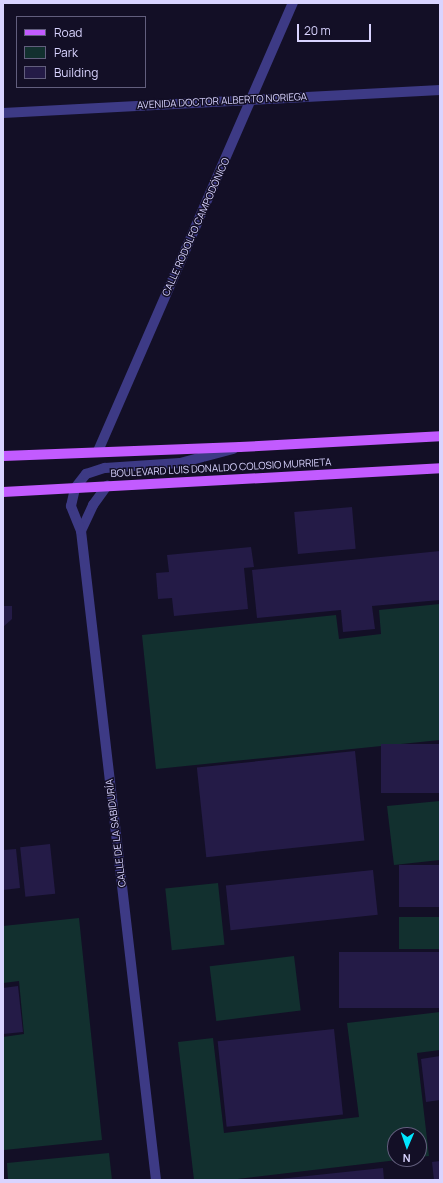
<!DOCTYPE html>
<meta charset="utf-8">
<style>
body{margin:0}
#map{position:relative;width:443px;height:1183px;overflow:hidden;background:#130f26;font-family:Manrope,sans-serif}
div>[style]{position:absolute}
.green>*{inset:0;background:#12302f;transform-origin:0 0}
.building>*{inset:0;background:#241b47;transform-origin:0 0}
.minor>*{height:10px;margin:-5px;padding:0 5px;transform-origin:5px;border-radius:5px;background:#3d3a85}
.major>*{height:10px;margin:-5px;padding:0 5px;transform-origin:5px;border-radius:5px;background:#c25bff}
span{translate:-50% -50%;white-space:nowrap;text-align:center;line-height:1.15;-webkit-text-stroke:3px #130f26;paint-order:stroke}
.street-label{font-size:10px;color:#d9d4ff}
.frame{position:absolute;inset:0;border:4px solid #d9d4ff;pointer-events:none}
.legend{position:absolute;left:16px;top:16px;width:130px;height:72px;box-sizing:border-box;background:#130f26;border:1px solid #625e7d;margin:0;padding:5px 7px;list-style:none;font-size:12px;color:#d9d4ff}
.legend li{display:flex;align-items:center;gap:8px;height:20px}
.legend b{width:20px;border:1px solid #625e7d}
.north{position:absolute;left:387px;top:1127px;width:40px;height:40px;box-sizing:border-box;background:#130f26;border:1px solid #625e7d;border-radius:50%;rotate:182deg;font-size:11px;font-weight:700;line-height:16px;text-align:center;color:#d9d4ff}
.north::after{content:'';display:block;margin:auto;width:14px;height:18px;background:#00e5ff;clip-path:polygon(50% 0,100% 100%,50% 72%,0 100%)}
.scale{position:absolute;left:297px;top:24px;width:74px;height:18px;box-sizing:border-box;border:2px solid #d9d4ff;border-top:0;padding-left:5px;font-size:12px;line-height:14px;white-space:nowrap;color:#d9d4ff;-webkit-text-stroke:3px #130f26;paint-order:stroke}
</style>
<div id="map">
<div class="green">
<div style="clip-path:polygon(440px 604px,440px 740px,156px 769px,142px 635px,336px 615px,339px 639px,381px 634px,379px 610px)"></div>
<div style="clip-path:polygon(440px 801px,440px 860px,394px 865px,387px 806px)"></div>
<div style="left:218px;top:883px;width:62px;height:53px;rotate:84deg"></div>
<div style="left:440px;top:917px;width:32px;height:41px;rotate:90deg"></div>
<div style="clip-path:polygon(79px 918px,102px 1140px,4px 1150px,3px 1037px,24px 1034px,19px 981px,3px 983px,3px 926px)"></div>
<div style="left:294px;top:956px;width:55px;height:85px;rotate:83deg"></div>
<div style="clip-path:polygon(440px 1012px,440px 1050px,417px 1053px,429px 1156px,419px 1157px,419px 1135px,395px 1135px,395px 1159px,406px 1159px,229px 1180px,194px 1180px,178px 1042px,213px 1038px,224px 1133px,359px 1117px,347px 1023px)"></div>
<div style="clip-path:polygon(109px 1153px,112px 1180px,8px 1180px,7px 1163px)"></div>
</div>
<div class="building">
<div style="left:352px;top:507px;width:42px;height:58px;rotate:85deg"></div>
<div style="clip-path:polygon(251px 547px,254px 567px,244px 568px,248px 609px,174px 616px,172px 598px,158px 599px,156px 573px,169px 572px,167px 555px)"></div>
<div style="clip-path:polygon(440px 551px,440px 600px,372px 606px,375px 629px,343px 632px,341px 610px,257px 618px,252px 570px)"></div>
<div style="clip-path:polygon(3px 606px,12px 606px,12px 619px,3px 627px)"></div>
<div style="left:440px;top:744px;width:49px;height:59px;rotate:90deg"></div>
<div style="left:355px;top:751px;width:90px;height:159px;rotate:84deg"></div>
<div style="left:50px;top:844px;width:50px;height:30px;rotate:84deg"></div>
<div style="clip-path:polygon(16px 849px,20px 888px,3px 890px,3px 850px)"></div>
<div style="left:440px;top:865px;width:42px;height:41px;rotate:90deg"></div>
<div style="left:373px;top:870px;width:45px;height:148px;rotate:84deg"></div>
<div style="left:440px;top:952px;width:56px;height:101px;rotate:90deg"></div>
<div style="clip-path:polygon(18px 986px,23px 1032px,3px 1034px,3px 988px)"></div>
<div style="left:334px;top:1029px;width:86px;height:117px;rotate:84deg"></div>
<div style="clip-path:polygon(440px 1056px,440px 1100px,426px 1102px,421px 1059px)"></div>
<div style="clip-path:polygon(440px 1161px,440px 1180px,434px 1180px,432px 1162px)"></div>
<div style="clip-path:polygon(383px 1168px,384px 1180px,279px 1180px,279px 1179px)"></div>
</div>
<div class="minor">
<div style="left:3px;top:113px;width:438px;rotate:-3deg"></div>
<div style="left:98px;top:451px;width:489px;rotate:-66.5deg"></div>
<div style="left:81px;top:531px;width:29px;rotate:-65deg"></div>
<div style="left:93px;top:505px;width:24px;rotate:-54deg"></div>
<div style="left:156px;top:1180px;width:653px;rotate:-96.59deg"></div>
<div style="left:81px;top:531px;width:27px;rotate:-112deg"></div>
<div style="left:71px;top:506px;width:18px;rotate:-77deg"></div>
<div style="left:75px;top:488px;width:18px;rotate:-52deg"></div>
<div style="left:86px;top:474px;width:20px;rotate:-18deg"></div>
<div style="left:105px;top:468px;width:75px;rotate:-3.8deg"></div>
<div style="left:180px;top:463px;width:55px;rotate:-14.8deg"></div>
</div>
<div class="major">
<div style="left:3px;top:456px;width:237px;rotate:-2.2deg"></div>
<div style="left:240px;top:447px;width:200px;rotate:-3.1deg"></div>
<div style="left:3px;top:492px;width:438px;rotate:-3.1deg"></div>
</div>
<div class="street-label">
<span style="left:222px;top:101px;rotate:-3deg">AVENIDA DOCTOR ALBERTO NORIEGA</span>
<span style="left:196px;top:227px;rotate:-66deg">CALLE RODOLFO CAMPODÓNICO</span>
<span style="left:221px;top:468px;rotate:-3deg">BOULEVARD LUIS DONALDO COLOSIO MURRIETA</span>
<span style="left:116px;top:833px;rotate:-97deg">CALLE DE LA SABIDURÍA</span>
</div>
<div class="frame"></div>
<ul class="legend">
<li><b style="height:5px;background:#c25bff"></b>Road</li>
<li><b style="height:11px;background:#12302f"></b>Park</li>
<li><b style="height:11px;background:#241b47"></b>Building</li>
</ul>
<div class="north">N</div>
<div class="scale">20 m</div>
</div>
